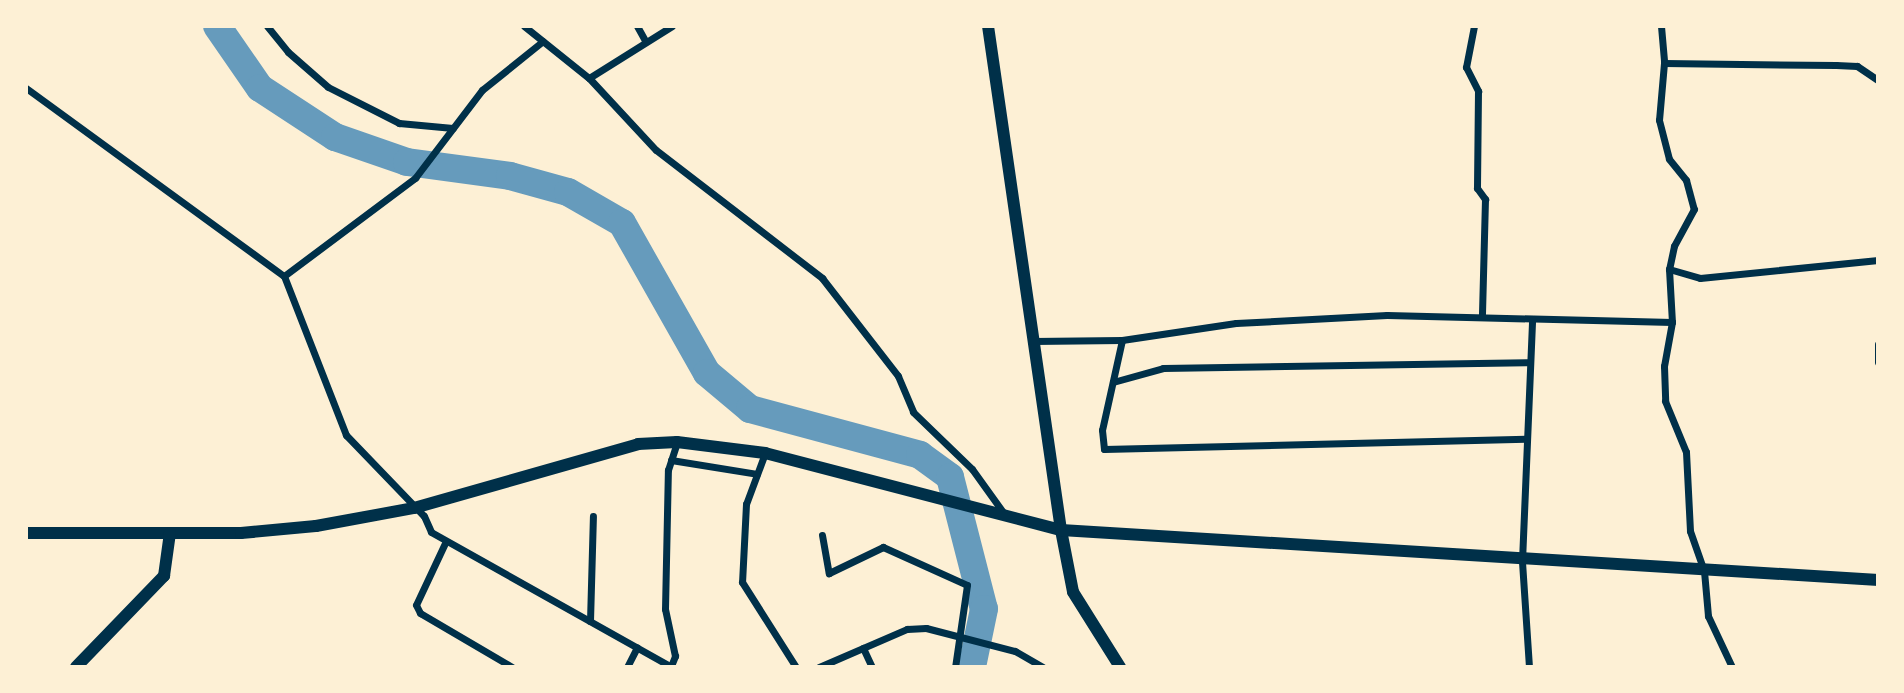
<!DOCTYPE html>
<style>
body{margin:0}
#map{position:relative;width:1904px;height:693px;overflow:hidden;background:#fdf0d5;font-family:"PT Serif",serif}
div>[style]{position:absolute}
.river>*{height:28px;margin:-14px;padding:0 14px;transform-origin:14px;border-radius:14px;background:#669bbc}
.minor>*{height:7px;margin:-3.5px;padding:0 3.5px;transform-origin:3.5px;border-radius:3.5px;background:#003049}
.tertiary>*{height:12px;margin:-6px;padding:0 6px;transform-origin:6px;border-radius:6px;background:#003049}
span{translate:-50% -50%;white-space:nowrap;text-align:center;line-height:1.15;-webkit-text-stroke:6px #fdf0d5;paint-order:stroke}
.frame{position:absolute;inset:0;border:28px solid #fdf0d5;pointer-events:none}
</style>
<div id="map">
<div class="river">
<div style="left:217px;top:26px;width:75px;rotate:55.3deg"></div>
<div style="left:260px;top:88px;width:90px;rotate:33.2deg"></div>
<div style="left:335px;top:137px;width:76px;rotate:19.1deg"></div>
<div style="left:407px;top:162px;width:104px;rotate:7.7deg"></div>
<div style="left:510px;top:176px;width:60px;rotate:15.4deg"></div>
<div style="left:568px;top:192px;width:62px;rotate:29.9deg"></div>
<div style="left:622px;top:223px;width:172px;rotate:60.5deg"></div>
<div style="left:707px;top:373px;width:56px;rotate:39.9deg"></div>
<div style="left:750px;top:409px;width:176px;rotate:15.1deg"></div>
<div style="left:920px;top:455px;width:37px;rotate:36deg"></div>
<div style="left:950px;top:477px;width:136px;rotate:75.6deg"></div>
<div style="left:984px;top:609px;width:59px;rotate:101.7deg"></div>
</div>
<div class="minor">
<div style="left:267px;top:26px;width:33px;rotate:51deg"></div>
<div style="left:288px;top:52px;width:53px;rotate:41.2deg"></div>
<div style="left:328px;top:87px;width:80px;rotate:26.9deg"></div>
<div style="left:399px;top:123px;width:54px;rotate:5.3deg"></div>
<div style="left:524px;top:26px;width:83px;rotate:38.7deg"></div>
<div style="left:589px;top:78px;width:98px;rotate:47.1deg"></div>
<div style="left:656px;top:150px;width:210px;rotate:37.6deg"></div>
<div style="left:822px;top:278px;width:124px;rotate:52.2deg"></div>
<div style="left:898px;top:376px;width:39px;rotate:67deg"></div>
<div style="left:913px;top:412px;width:82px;rotate:44deg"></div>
<div style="left:972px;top:469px;width:57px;rotate:54.3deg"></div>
<div style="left:637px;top:26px;width:18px;rotate:61deg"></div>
<div style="left:1474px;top:26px;width:42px;rotate:101deg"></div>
<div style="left:1466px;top:67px;width:27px;rotate:63deg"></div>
<div style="left:1478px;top:91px;width:97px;rotate:90.6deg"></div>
<div style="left:1477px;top:188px;width:14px;rotate:54deg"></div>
<div style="left:1485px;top:199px;width:118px;rotate:91.5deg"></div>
<div style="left:1661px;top:26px;width:37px;rotate:85deg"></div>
<div style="left:1664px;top:63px;width:57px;rotate:95deg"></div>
<div style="left:1659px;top:120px;width:40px;rotate:75.6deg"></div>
<div style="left:1669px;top:159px;width:27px;rotate:51deg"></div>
<div style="left:1686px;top:180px;width:30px;rotate:75deg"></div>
<div style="left:1694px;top:209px;width:42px;rotate:118.4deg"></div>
<div style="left:1674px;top:246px;width:24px;rotate:102deg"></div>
<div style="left:1669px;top:269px;width:53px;rotate:86.8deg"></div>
<div style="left:1672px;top:322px;width:45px;rotate:100.3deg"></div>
<div style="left:1664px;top:366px;width:35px;rotate:88deg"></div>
<div style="left:1665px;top:401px;width:55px;rotate:67.6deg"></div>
<div style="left:1686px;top:452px;width:79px;rotate:87.1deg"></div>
<div style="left:1690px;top:531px;width:42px;rotate:70.7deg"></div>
<div style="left:1704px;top:571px;width:45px;rotate:84.9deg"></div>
<div style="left:1708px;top:616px;width:56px;rotate:64.8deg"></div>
<div style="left:1664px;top:63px;width:172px;rotate:0.7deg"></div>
<div style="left:1836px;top:65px;width:21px;rotate:3deg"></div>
<div style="left:1857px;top:66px;width:25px;rotate:34deg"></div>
<div style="left:589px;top:78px;width:98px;rotate:-32.1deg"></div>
<div style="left:26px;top:88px;width:319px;rotate:36.1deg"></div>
<div style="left:284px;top:276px;width:171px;rotate:68.7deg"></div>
<div style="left:346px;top:435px;width:112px;rotate:46.1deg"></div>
<div style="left:424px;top:516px;width:17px;rotate:66deg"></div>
<div style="left:431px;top:532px;width:276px;rotate:29.3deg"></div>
<div style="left:1669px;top:269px;width:32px;rotate:16deg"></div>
<div style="left:1700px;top:278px;width:179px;rotate:-5.8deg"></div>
<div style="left:284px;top:276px;width:164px;rotate:-36.8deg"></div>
<div style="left:415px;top:178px;width:111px;rotate:-52.7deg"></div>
<div style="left:482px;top:90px;width:78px;rotate:-38.8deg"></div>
<div style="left:1122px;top:340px;width:92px;rotate:102.5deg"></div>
<div style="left:1102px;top:430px;width:19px;rotate:84deg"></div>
<div style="left:1104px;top:449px;width:422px;rotate:-1.4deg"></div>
<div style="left:1033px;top:341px;width:89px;rotate:-0.6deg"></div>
<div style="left:1122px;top:340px;width:115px;rotate:-8.5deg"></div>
<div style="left:1236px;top:323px;width:151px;rotate:-3deg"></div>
<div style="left:1387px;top:315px;width:285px;rotate:1.4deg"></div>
<div style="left:1878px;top:344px;width:18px;rotate:90deg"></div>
<div style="left:1113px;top:382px;width:52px;rotate:-15.6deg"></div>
<div style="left:1163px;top:368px;width:367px;rotate:-0.9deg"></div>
<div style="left:765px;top:453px;width:54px;rotate:110.4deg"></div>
<div style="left:746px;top:504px;width:78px;rotate:92.9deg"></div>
<div style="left:742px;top:582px;width:101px;rotate:57.6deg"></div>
<div style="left:671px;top:460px;width:87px;rotate:9.2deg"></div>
<div style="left:822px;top:535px;width:39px;rotate:80deg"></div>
<div style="left:829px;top:573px;width:60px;rotate:-25.7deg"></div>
<div style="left:883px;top:547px;width:92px;rotate:24.3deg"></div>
<div style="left:967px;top:585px;width:83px;rotate:98.3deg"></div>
<div style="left:445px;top:543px;width:68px;rotate:115.1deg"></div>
<div style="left:416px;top:605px;width:9px;rotate:63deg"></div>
<div style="left:420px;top:613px;width:107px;rotate:30.4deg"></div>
<div style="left:590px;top:621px;width:105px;rotate:-88.4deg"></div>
<div style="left:863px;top:648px;width:21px;rotate:65deg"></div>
<div style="left:671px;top:666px;width:11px;rotate:-68deg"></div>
<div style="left:675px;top:656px;width:48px;rotate:-102deg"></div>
<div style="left:665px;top:609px;width:139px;rotate:-88.8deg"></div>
<div style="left:668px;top:470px;width:29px;rotate:-72deg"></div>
<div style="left:627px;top:667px;width:22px;rotate:-63deg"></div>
<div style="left:819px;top:667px;width:96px;rotate:-23.4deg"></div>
<div style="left:907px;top:629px;width:19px;rotate:-3deg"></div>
<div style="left:926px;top:628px;width:92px;rotate:14.5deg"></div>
<div style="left:1015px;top:651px;width:32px;rotate:30deg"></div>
<div style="left:1529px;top:667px;width:106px;rotate:-93.8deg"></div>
<div style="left:1522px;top:561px;width:242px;rotate:-87.6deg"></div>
</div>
<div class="tertiary">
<div style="left:988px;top:26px;width:509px;rotate:81.76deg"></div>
<div style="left:1061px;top:530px;width:63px;rotate:79deg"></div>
<div style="left:1073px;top:592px;width:89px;rotate:57.9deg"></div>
<div style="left:26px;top:533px;width:215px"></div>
<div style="left:241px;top:533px;width:75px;rotate:-5.3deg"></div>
<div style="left:316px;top:526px;width:100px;rotate:-10.4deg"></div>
<div style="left:414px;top:508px;width:233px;rotate:-15.9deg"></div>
<div style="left:638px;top:444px;width:39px;rotate:-3deg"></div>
<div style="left:677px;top:442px;width:89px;rotate:7.1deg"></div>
<div style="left:765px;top:453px;width:306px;rotate:14.6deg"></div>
<div style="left:1061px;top:530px;width:819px;rotate:3.5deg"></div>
<div style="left:76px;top:667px;width:127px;rotate:-46deg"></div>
<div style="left:164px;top:576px;width:43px;rotate:-82.1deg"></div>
</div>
<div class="frame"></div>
</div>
